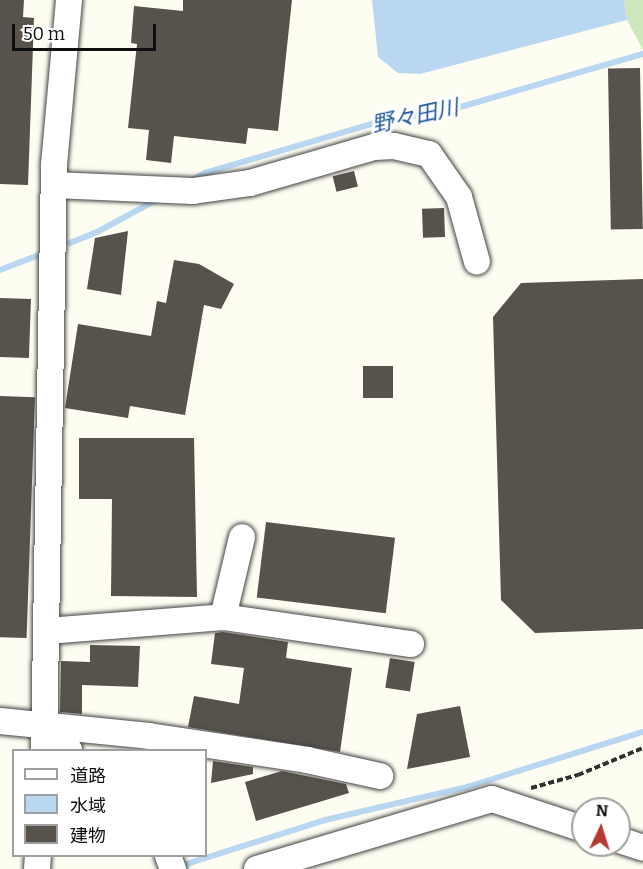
<!DOCTYPE html>
<meta charset="utf-8">
<style>
body{margin:0}
#map{position:relative;width:643px;height:869px;overflow:hidden;background:#fefdf2;font-family:Bitter,"Noto Sans JP",serif}
div>[style]{position:absolute}
.green>*{inset:0;background:#cee7bd}
.water>*{inset:0;background:#bad7f2}
.stream>*{height:6px;margin:-3px;padding:0 3px;transform-origin:3px;border-radius:3px;background:#bad7f2}
.building>*{inset:0;background:#57524c;transform-origin:0 0}
.path>*{height:4px;margin-top:-2px;transform-origin:0;background:repeating-linear-gradient(90deg,#313131 0 6px,transparent 0 9px)}
.roads{filter:drop-shadow(0 0 2px #424242) drop-shadow(0 0 2px #424242)}
.minor>*{height:26px;margin:-13px;padding:0 13px;transform-origin:13px;border-radius:13px;background:#fff}
span{translate:-50% -50%;white-space:nowrap;text-align:center;line-height:1.15;-webkit-text-stroke:6px #fff;paint-order:stroke}
.water-label{font-size:22px;color:#205799;font-style:italic}
.legend{position:absolute;left:12px;top:749px;width:195px;height:108px;box-sizing:border-box;background:#fff;border:2px solid #9f9f9f;margin:0;padding:8px 10px;list-style:none;font-size:18px;color:#0f0f0f}
.legend li{display:flex;align-items:center;gap:12px;height:30px}
.legend b{width:30px;border:2px solid #9f9f9f}
.north{position:absolute;left:571px;top:797px;width:60px;height:60px;box-sizing:border-box;background:#fff;border:2px solid #9f9f9f;border-radius:50%;rotate:4deg;font-size:16px;font-weight:700;line-height:24px;text-align:center;color:#0f0f0f}
.north::after{content:'';display:block;margin:auto;width:21px;height:27px;background:#b63930;clip-path:polygon(50% 0,100% 100%,50% 72%,0 100%)}
.scale{position:absolute;left:12px;top:24px;width:144px;height:27px;box-sizing:border-box;border:3px solid #0f0f0f;border-top:0;padding-left:8px;font-size:18px;line-height:21px;white-space:nowrap;color:#0f0f0f;-webkit-text-stroke:4px #fff;paint-order:stroke}
</style>
<div id="map">
<div class="green">
<div style="clip-path:polygon(624px 0,643px 0,643px 50px,627px 20px)"></div>
</div>
<div class="water">
<div style="clip-path:polygon(372px 0,624px 0,627px 20px,420px 74px,398px 73px,378px 57px)"></div>
</div>
<div class="stream">
<div style="left:188px;top:182px;width:19px;rotate:-28deg"></div>
<div style="left:205px;top:173px;width:188px;rotate:-16.4deg"></div>
<div style="left:385px;top:120px;width:59px;rotate:-7.9deg"></div>
<div style="left:443px;top:112px;width:208px;rotate:-16.2deg"></div>
<div style="left:70px;top:243px;width:31px;rotate:-22deg"></div>
<div style="left:99px;top:231px;width:67px;rotate:-28.5deg"></div>
<div style="left:0;top:270px;width:39px;rotate:-21deg"></div>
<div style="left:177px;top:867px;width:155px;rotate:-17.6deg"></div>
<div style="left:325px;top:820px;width:146px;rotate:-13.1deg"></div>
<div style="left:467px;top:787px;width:184px;rotate:-17.4deg"></div>
</div>
<div class="building">
<div style="clip-path:polygon(0 0,24px 0,23px 17px,34px 18px,28px 185px,0 184px)"></div>
<div style="clip-path:polygon(183px 0,292px 0,278px 131px,248px 128px,246px 144px,174px 136px,171px 163px,146px 160px,149px 130px,128px 128px,137px 44px,131px 43px,134px 6px,183px 11px)"></div>
<div style="left:640px;top:68px;width:161px;height:32px;rotate:89deg"></div>
<div style="left:354px;top:171px;width:16px;height:22px;rotate:76deg"></div>
<div style="left:444px;top:208px;width:29px;height:22px;rotate:88deg"></div>
<div style="clip-path:polygon(128px 231px,121px 295px,87px 289px,95px 238px)"></div>
<div style="clip-path:polygon(174px 260px,199px 264px,234px 284px,221px 309px,204px 305px,185px 415px,130px 406px,128px 418px,65px 408px,78px 324px,151px 336px,157px 301px,166px 303px)"></div>
<div style="clip-path:polygon(643px 279px,643px 629px,535px 633px,501px 600px,493px 317px,521px 283px)"></div>
<div style="left:0;top:298px;width:31px;height:59px;rotate:2deg"></div>
<div style="left:393px;top:366px;width:32px;height:30px;rotate:90deg"></div>
<div style="left:0;top:396px;width:35px;height:241px;rotate:2deg"></div>
<div style="clip-path:polygon(79px 438px,194px 438px,197px 597px,111px 596px,112px 499px,79px 499px)"></div>
<div style="left:266px;top:522px;width:130px;height:76px;rotate:7deg"></div>
<div style="clip-path:polygon(223px 632px,288px 642px,286px 658px,352px 668px,340px 752px,188px 727px,194px 696px,239px 704px,244px 668px,211px 664px,215px 633px)"></div>
<div style="clip-path:polygon(90px 645px,140px 646px,138px 687px,82px 685px,82px 714px,60px 712px,61px 661px,90px 662px)"></div>
<div style="left:390px;top:658px;width:25px;height:30px;rotate:9deg"></div>
<div style="clip-path:polygon(460px 706px,470px 757px,407px 769px,417px 714px)"></div>
<div style="clip-path:polygon(213px 761px,253px 767px,253px 774px,211px 783px)"></div>
<div style="clip-path:polygon(282px 771px,346px 784px,349px 793px,256px 821px,245px 782px)"></div>
</div>
<div class="path">
<div style="left:531px;top:788px;width:49px;rotate:-15.5deg"></div>
<div style="left:578px;top:775px;width:70px;rotate:-22.6deg"></div>
</div>
<div class="roads">
<div class="minor">
<div style="left:54px;top:185px;width:139px;rotate:2.5deg"></div>
<div style="left:193px;top:191px;width:58px;rotate:-8deg"></div>
<div style="left:250px;top:183px;width:129px;rotate:-16.2deg"></div>
<div style="left:374px;top:147px;width:20px;rotate:-3deg"></div>
<div style="left:394px;top:146px;width:36px;rotate:13deg"></div>
<div style="left:429px;top:154px;width:52px;rotate:55.1deg"></div>
<div style="left:459px;top:197px;width:67px;rotate:74.5deg"></div>
<div style="left:223px;top:617px;width:82px;rotate:-76.6deg"></div>
<div style="left:47px;top:631px;width:177px;rotate:-4.5deg"></div>
<div style="left:223px;top:617px;width:190px;rotate:8.2deg"></div>
<div style="left:0;top:721px;width:150px;rotate:5.7deg"></div>
<div style="left:149px;top:736px;width:160px;rotate:8.6deg"></div>
<div style="left:307px;top:760px;width:75px;rotate:12.4deg"></div>
<div style="left:45px;top:726px;width:34px;rotate:45deg"></div>
<div style="left:44px;top:750px;width:585px;rotate:-89.02deg"></div>
<div style="left:54px;top:165px;width:166px;rotate:-84.8deg"></div>
<div style="left:619px;top:840px;width:25px;rotate:18deg"></div>
<div style="left:168px;top:856px;width:14px;rotate:69deg"></div>
<div style="left:37px;top:869px;width:13px;rotate:-86deg"></div>
<div style="left:257px;top:869px;width:245px;rotate:-16.6deg"></div>
<div style="left:492px;top:799px;width:96px;rotate:18.2deg"></div>
</div>
</div>
<div class="water-label">
<span style="left:415px;top:116px;rotate:-12deg">野々田川</span>
</div>
<ul class="legend">
<li><b style="height:8px;background:#fff"></b>道路</li>
<li><b style="height:16px;background:#bad7f2"></b>水域</li>
<li><b style="height:16px;background:#57524c"></b>建物</li>
</ul>
<div class="north">N</div>
<div class="scale">50 m</div>
</div>
